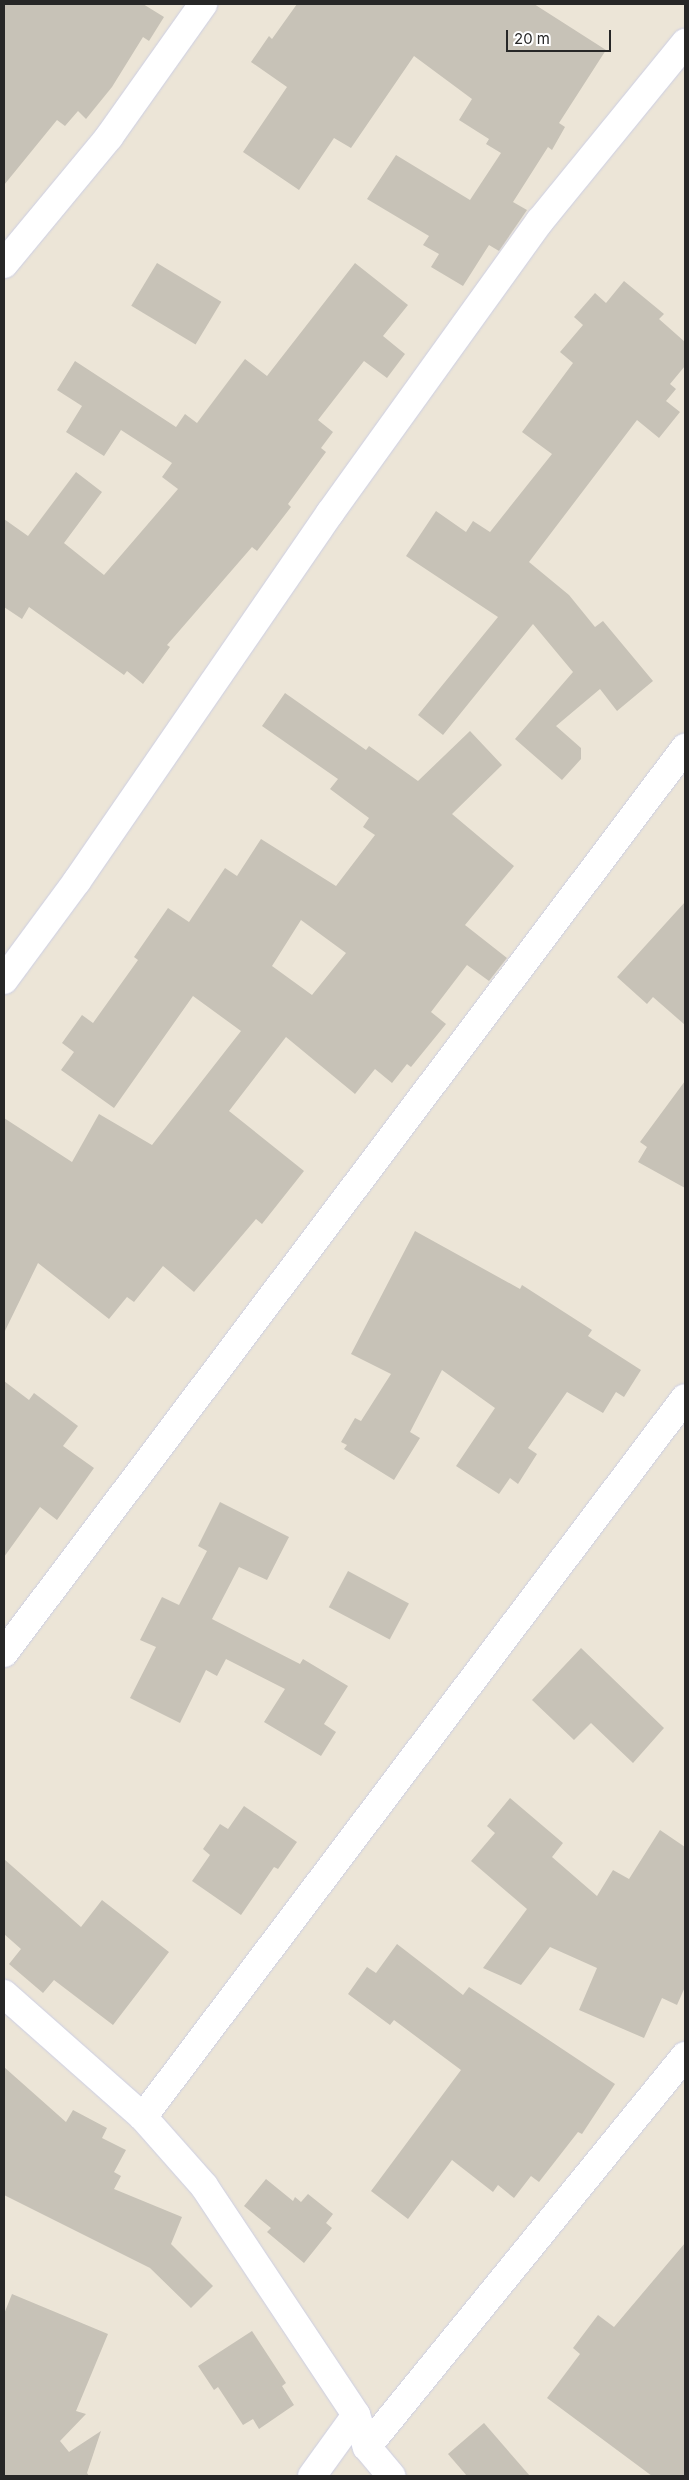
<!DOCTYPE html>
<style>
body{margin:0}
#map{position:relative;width:689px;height:2480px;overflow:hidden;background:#ece5d7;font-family:Inter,sans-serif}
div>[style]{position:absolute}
.building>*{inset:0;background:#c7c2b7;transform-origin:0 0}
.roads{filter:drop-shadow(0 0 1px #cccee3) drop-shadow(0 0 1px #cccee3)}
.street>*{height:28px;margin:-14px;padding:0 14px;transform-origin:14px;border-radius:14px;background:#fff}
span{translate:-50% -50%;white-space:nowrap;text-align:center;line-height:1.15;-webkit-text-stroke:4px #fff;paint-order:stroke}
.frame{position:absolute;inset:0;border:5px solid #272727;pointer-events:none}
.scale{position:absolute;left:506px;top:30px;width:105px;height:22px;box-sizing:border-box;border:2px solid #272727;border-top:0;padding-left:6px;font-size:15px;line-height:18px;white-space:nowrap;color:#272727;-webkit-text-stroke:4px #fff;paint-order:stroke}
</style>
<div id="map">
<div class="building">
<div style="clip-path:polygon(4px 4px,143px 4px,164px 17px,149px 41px,143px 37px,112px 87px,86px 119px,78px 111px,65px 126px,57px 120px,4px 185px)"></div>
<div style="clip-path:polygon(297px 4px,534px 4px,606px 50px,559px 123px,565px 127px,552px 150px,548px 147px,513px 202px,527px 210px,499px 251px,489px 245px,463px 286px,431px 267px,439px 254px,423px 245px,429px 236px,367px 199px,396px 155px,470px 200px,501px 153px,486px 144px,489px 139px,459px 120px,472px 99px,414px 56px,351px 148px,334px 138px,299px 190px,243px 152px,287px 87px,251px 62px,269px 36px,272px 39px)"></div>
<div style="left:157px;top:263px;width:75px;height:50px;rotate:31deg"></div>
<div style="clip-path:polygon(355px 263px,408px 305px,383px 336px,405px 354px,387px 378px,364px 361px,318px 420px,333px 432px,321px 448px,326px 452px,288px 504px,291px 507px,257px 551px,252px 547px,167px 645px,170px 647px,143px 684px,127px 671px,124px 675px,29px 607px,22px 619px,4px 607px,4px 519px,28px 536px,76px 472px,102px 492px,64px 543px,104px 575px,178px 489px,162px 477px,172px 463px,121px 430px,104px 456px,66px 432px,82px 406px,57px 390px,75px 361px,176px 427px,185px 414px,197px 423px,245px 359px,267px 376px)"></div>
<div style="clip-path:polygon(624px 281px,664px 314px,659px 319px,685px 342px,685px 366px,670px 384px,676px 389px,666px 401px,680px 412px,659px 438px,637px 420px,529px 562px,569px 595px,595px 627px,603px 621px,653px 681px,617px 711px,600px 689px,556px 726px,581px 748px,581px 759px,562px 780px,515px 739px,573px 672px,533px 624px,443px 735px,418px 715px,498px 617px,406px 556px,436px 511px,466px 532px,473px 521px,490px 532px,552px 454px,522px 432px,573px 363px,560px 352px,583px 325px,574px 317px,595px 293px,606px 303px)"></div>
<div style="clip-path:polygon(evenodd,285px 693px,366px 750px,369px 746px,418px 781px,470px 731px,502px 765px,452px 814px,514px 866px,465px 925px,507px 958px,489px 981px,467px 965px,431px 1012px,446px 1024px,411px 1067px,407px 1064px,392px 1083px,375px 1069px,355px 1094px,286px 1037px,229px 1111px,304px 1171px,262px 1224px,256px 1219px,194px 1292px,163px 1266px,134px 1302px,127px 1297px,109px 1319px,38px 1263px,4px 1333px,4px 1118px,72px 1162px,99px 1114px,152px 1145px,241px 1031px,193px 996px,114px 1108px,61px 1070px,74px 1052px,62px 1043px,82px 1015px,93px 1023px,138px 960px,134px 957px,168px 908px,189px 922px,225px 868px,237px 876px,261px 839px,336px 886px,375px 835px,363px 827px,369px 818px,330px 789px,338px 779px,262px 726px,285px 693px,301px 920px,346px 953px,312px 995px,272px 966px,301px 920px)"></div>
<div style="clip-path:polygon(685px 902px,685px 1025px,653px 997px,647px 1004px,617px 977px)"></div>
<div style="clip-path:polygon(685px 1081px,685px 1188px,638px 1162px,647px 1147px,640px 1142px)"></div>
<div style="clip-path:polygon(415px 1231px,520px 1289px,522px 1285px,592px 1330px,588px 1336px,641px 1370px,624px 1397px,616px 1392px,603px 1413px,567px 1392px,528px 1448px,537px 1454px,518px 1484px,510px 1478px,499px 1494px,456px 1466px,495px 1408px,442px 1370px,410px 1432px,420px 1438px,394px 1480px,344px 1449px,347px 1445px,341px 1442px,355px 1418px,361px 1421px,391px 1374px,351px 1354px)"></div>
<div style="clip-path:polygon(4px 1381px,29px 1400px,34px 1393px,78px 1426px,63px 1446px,94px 1468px,57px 1520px,40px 1507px,4px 1557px)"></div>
<div style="clip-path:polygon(220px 1502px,289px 1537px,267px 1580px,239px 1567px,212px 1619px,300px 1664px,303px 1659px,348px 1686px,324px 1724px,336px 1732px,321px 1756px,264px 1722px,285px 1689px,226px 1659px,217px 1676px,206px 1670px,180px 1723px,130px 1698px,156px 1647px,140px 1640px,162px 1597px,179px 1605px,207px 1551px,198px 1546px)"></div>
<div style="left:348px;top:1571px;width:69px;height:41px;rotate:28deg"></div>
<div style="clip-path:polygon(581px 1648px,664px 1728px,633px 1763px,591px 1723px,574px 1740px,532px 1700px)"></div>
<div style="clip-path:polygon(510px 1798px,563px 1843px,552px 1857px,597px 1896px,613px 1870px,629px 1879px,660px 1830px,685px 1847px,685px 1987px,677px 2005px,662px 1998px,644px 2038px,579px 2010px,597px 1968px,550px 1947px,521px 1985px,483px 1968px,527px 1909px,471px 1861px,495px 1833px,487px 1826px)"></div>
<div style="clip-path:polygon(244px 1806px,297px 1842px,278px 1869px,274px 1867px,241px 1915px,192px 1881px,210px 1855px,203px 1849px,220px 1824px,228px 1829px)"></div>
<div style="clip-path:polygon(4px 1859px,81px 1927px,102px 1900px,169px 1952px,113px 2025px,54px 1980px,43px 1993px,9px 1964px,21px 1949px,4px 1934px)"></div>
<div style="clip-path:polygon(397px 1944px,463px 1995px,469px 1987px,615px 2084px,582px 2134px,578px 2132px,539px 2182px,531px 2176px,514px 2198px,498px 2185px,493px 2192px,452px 2160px,408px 2219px,371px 2191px,461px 2070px,394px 2020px,390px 2025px,348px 1994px,367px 1967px,376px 1973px)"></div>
<div style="clip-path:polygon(4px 2067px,66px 2122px,73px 2110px,107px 2128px,102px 2138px,126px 2150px,114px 2172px,121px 2176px,114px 2189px,182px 2217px,171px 2244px,213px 2286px,191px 2308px,150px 2268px,4px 2195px)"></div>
<div style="clip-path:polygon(266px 2179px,293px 2201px,295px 2197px,301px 2202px,308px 2194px,333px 2214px,326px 2223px,332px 2228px,304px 2263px,267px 2232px,271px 2228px,244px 2206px)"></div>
<div style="clip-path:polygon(685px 2243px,685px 2476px,652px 2476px,547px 2398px,580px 2354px,573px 2348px,598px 2315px,614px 2327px)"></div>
<div style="clip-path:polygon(12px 2294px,108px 2334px,76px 2411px,86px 2414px,60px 2441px,69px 2452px,101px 2431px,87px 2473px,89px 2476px,4px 2476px,4px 2314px)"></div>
<div style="clip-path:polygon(252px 2331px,286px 2383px,282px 2386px,294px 2405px,259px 2429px,253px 2419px,243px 2425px,218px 2387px,214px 2390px,198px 2366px)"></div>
<div style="clip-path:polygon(484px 2423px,530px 2476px,467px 2476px,448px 2454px)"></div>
</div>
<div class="roads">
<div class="street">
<div style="left:4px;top:264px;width:165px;rotate:-50.4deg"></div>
<div style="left:109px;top:137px;width:163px;rotate:-54.7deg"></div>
<div style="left:4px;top:980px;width:123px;rotate:-53.6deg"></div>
<div style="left:77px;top:881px;width:447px;rotate:-55.5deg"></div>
<div style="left:330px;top:513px;width:360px;rotate:-54.3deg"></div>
<div style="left:540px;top:221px;width:230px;rotate:-50.8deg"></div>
<div style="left:4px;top:1653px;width:1133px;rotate:-53.04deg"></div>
<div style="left:4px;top:1994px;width:186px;rotate:41.5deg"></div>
<div style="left:143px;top:2117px;width:92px;rotate:48.5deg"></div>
<div style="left:204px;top:2186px;width:275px;rotate:56.4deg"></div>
<div style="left:356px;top:2415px;width:34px;rotate:71deg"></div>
<div style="left:367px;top:2447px;width:38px;rotate:50deg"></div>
<div style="left:143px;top:2117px;width:900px;rotate:-52.99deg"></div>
<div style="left:367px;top:2447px;width:504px;rotate:-50.88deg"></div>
<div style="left:312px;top:2476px;width:75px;rotate:-54.2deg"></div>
</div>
</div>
<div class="frame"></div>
<div class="scale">20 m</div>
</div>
